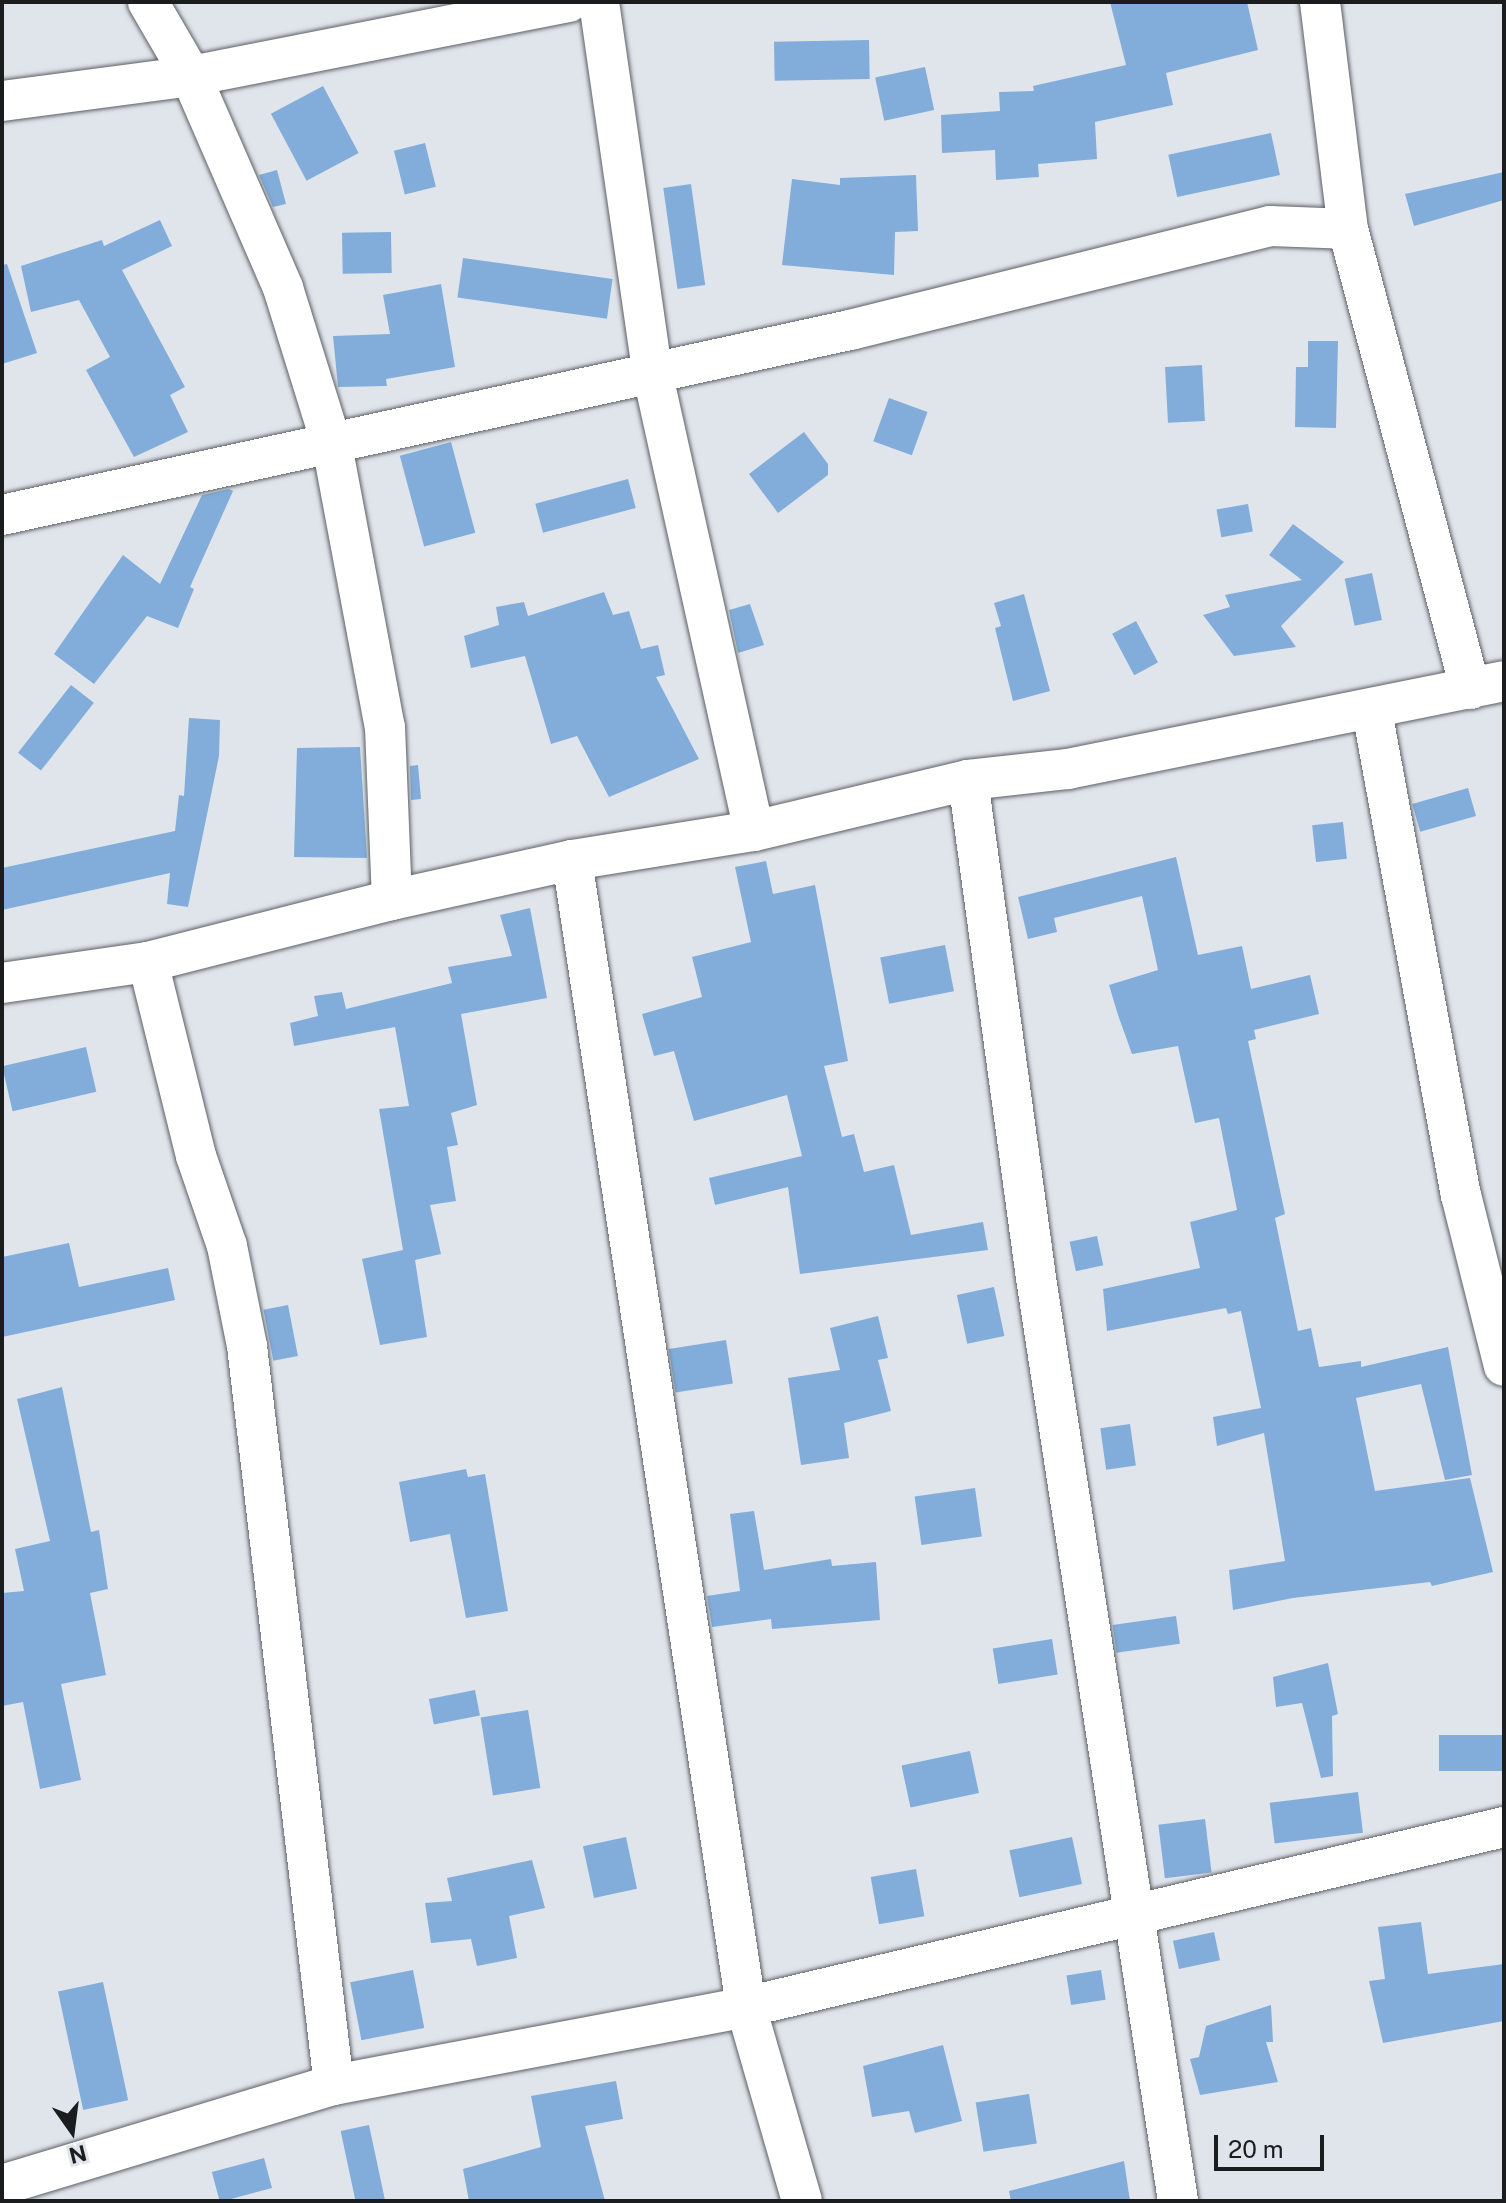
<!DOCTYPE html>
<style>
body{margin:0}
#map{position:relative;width:1506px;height:2203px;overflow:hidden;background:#e0e5eb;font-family:"Public Sans",sans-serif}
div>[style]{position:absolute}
.building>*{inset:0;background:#82adda;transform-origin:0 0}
.roads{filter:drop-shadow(0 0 2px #5c6065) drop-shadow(0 0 2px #5c6065)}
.street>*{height:40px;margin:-20px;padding:0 20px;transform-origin:20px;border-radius:20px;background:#fff}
span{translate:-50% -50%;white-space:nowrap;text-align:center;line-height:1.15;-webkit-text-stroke:8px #e0e5eb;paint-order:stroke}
.frame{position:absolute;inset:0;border:4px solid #1a1c1e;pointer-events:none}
.north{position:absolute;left:32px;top:2091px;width:80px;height:80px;-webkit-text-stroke:6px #e0e5eb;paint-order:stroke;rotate:166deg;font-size:22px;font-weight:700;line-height:32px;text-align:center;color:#1a1c1e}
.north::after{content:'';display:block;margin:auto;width:28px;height:36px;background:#1a1c1e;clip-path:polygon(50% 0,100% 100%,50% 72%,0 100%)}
.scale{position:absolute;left:1214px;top:2135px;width:110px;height:36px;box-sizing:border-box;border:4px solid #1a1c1e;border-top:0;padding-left:10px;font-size:24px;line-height:28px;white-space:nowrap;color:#1a1c1e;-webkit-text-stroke:6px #e0e5eb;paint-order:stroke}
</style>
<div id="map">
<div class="building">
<div style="clip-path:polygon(1110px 2px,1247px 2px,1258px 50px,1166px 73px,1173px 105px,1095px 122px,1097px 159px,1038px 164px,1039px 177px,996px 180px,995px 150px,942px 153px,941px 115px,1000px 111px,999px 92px,1034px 91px,1033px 86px,1126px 65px)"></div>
<div style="left:869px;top:40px;width:39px;height:95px;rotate:89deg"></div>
<div style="left:925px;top:67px;width:44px;height:51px;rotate:78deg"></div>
<div style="left:323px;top:86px;width:76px;height:59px;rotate:62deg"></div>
<div style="left:1271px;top:133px;width:43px;height:105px;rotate:78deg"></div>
<div style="left:425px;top:143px;width:45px;height:32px;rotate:76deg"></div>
<div style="clip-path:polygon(277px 170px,286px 204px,273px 207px,259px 175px)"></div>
<div style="clip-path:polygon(1504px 172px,1504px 200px,1414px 226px,1405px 194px)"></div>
<div style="clip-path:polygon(916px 175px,918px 231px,895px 232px,894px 275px,782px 265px,792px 179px,840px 185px,840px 178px)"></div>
<div style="left:691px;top:184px;width:102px;height:28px;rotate:82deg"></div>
<div style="clip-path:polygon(160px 220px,172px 246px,122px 270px,185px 387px,170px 395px,188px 432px,134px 457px,86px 370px,110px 357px,79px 300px,31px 312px,21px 266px,102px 240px,104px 246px)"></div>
<div style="left:391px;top:232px;width:41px;height:49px;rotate:89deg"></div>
<div style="left:463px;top:258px;width:151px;height:40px;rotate:8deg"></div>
<div style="clip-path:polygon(7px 264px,37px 353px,2px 364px,2px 265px)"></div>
<div style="clip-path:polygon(441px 284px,455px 367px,386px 379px,387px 386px,338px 387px,333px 336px,390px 334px,383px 295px)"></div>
<div style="clip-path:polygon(1308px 341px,1338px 341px,1336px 428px,1295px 427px,1296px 367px,1308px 367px)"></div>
<div style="left:1202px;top:365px;width:56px;height:37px;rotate:87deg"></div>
<div style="left:889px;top:398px;width:41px;height:46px;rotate:20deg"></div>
<div style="clip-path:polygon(804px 432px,828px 464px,828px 475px,778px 513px,749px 474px)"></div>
<div style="left:451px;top:442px;width:94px;height:53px;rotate:75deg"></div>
<div style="left:628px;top:479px;width:30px;height:96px;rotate:75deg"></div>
<div style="clip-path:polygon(229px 489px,233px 491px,190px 587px,194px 589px,178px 628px,147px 616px,94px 684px,54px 654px,123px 555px,160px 584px,202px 495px)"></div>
<div style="left:1248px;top:504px;width:28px;height:32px;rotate:80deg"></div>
<div style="clip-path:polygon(1293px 524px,1344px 562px,1281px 626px,1296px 647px,1234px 656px,1203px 615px,1230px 607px,1225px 595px,1302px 580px,1269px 555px)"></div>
<div style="left:1372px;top:573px;width:48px;height:28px;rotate:78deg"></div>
<div style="clip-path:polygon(604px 592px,613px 615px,629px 611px,641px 649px,658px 645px,665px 675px,656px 677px,699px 759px,609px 797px,577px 736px,551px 744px,525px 656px,471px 668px,464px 636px,499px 625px,496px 607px,524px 602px,528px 616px)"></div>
<div style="clip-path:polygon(1024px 594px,1050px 691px,1013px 701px,995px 628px,1001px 626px,994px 603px)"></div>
<div style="clip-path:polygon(750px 604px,764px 645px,738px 653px,729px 610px)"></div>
<div style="left:1136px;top:621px;width:47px;height:27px;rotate:62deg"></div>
<div style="left:71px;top:685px;width:29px;height:86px;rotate:38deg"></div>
<div style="clip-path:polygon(189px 718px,220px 720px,219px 756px,188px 907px,167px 904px,170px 873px,2px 910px,2px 868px,175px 831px,179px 795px,184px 796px)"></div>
<div style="clip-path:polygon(360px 747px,367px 858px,294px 857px,297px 748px)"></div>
<div style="clip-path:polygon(418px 765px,421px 799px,411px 800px,410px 766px)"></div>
<div style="left:1468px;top:788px;width:29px;height:58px;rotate:74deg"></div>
<div style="left:1343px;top:822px;width:37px;height:31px;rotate:84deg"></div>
<div style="clip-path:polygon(1176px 857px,1198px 955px,1242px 946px,1251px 989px,1310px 975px,1319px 1014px,1254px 1030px,1256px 1039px,1248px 1041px,1285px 1214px,1275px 1218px,1298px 1331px,1311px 1328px,1319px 1367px,1361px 1361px,1361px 1367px,1448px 1347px,1472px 1475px,1445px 1480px,1421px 1384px,1356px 1398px,1375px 1491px,1470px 1478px,1493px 1572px,1432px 1586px,1430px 1582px,1293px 1598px,1233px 1610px,1229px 1570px,1285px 1561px,1264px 1433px,1217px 1446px,1213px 1417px,1261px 1408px,1241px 1311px,1228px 1314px,1226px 1308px,1107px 1331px,1103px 1289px,1200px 1268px,1190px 1222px,1237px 1210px,1219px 1118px,1195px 1123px,1178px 1046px,1132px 1054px,1118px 1015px,1109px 985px,1158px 970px,1142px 896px,1054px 918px,1057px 932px,1028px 939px,1018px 897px)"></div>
<div style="clip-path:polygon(766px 861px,773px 894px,815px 885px,848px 1061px,824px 1066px,842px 1137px,854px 1134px,864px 1172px,894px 1165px,911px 1235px,983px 1222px,988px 1250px,800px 1274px,788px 1187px,715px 1205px,709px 1178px,802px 1156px,787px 1095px,694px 1121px,674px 1051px,654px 1056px,642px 1014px,702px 997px,692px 957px,751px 942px,735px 867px)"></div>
<div style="clip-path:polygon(530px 908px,547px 998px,461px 1014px,477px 1105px,451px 1113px,458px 1145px,447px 1147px,456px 1201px,430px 1205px,441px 1254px,415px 1260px,427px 1337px,380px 1345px,362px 1259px,403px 1250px,379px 1109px,409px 1106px,395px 1027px,294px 1046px,290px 1023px,318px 1016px,314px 996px,342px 992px,346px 1009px,452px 983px,448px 967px,512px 956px,500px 915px)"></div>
<div style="left:945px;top:945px;width:47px;height:66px;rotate:79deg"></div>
<div style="left:86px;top:1047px;width:46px;height:86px;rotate:77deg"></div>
<div style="left:1097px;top:1236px;width:30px;height:28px;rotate:78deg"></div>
<div style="clip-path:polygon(69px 1243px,79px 1287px,168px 1268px,175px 1300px,2px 1337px,2px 1257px)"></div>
<div style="left:994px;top:1287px;width:50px;height:38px;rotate:78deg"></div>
<div style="left:288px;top:1305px;width:52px;height:25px;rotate:79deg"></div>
<div style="clip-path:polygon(878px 1316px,888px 1358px,878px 1360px,891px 1411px,844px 1423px,849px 1458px,801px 1465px,788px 1378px,840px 1370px,830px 1328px)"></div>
<div style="left:726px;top:1340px;width:44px;height:58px;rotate:81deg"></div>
<div style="clip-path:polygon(62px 1387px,91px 1532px,99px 1530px,108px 1589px,90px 1593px,106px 1675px,61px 1684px,81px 1780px,40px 1789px,23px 1702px,2px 1706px,2px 1593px,24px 1591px,15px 1549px,50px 1541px,17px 1399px)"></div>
<div style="left:1130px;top:1424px;width:42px;height:30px;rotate:82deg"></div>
<div style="clip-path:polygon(466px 1469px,468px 1477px,485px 1474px,508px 1611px,466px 1618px,450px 1534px,410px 1542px,399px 1482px)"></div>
<div style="left:975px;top:1488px;width:49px;height:61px;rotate:82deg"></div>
<div style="clip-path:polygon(754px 1511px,764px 1570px,831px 1559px,832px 1566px,876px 1562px,880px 1620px,772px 1629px,771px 1619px,712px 1627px,707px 1596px,740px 1591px,730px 1514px)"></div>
<div style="left:1176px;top:1616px;width:28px;height:64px;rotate:82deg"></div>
<div style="left:1052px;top:1639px;width:36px;height:60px;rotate:81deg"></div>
<div style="clip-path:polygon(1328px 1663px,1338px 1714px,1332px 1716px,1333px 1776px,1321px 1778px,1302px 1703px,1276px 1707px,1273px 1677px)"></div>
<div style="left:475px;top:1690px;width:26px;height:47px;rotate:79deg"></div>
<div style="left:528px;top:1710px;width:79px;height:48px;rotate:81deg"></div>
<div style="left:1504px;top:1735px;width:36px;height:65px;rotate:90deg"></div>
<div style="left:970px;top:1751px;width:43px;height:70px;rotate:78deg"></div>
<div style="left:1358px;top:1792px;width:41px;height:89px;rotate:83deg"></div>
<div style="left:1205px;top:1819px;width:54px;height:47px;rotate:83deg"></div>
<div style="left:626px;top:1837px;width:53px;height:44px;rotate:78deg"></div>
<div style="left:1072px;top:1837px;width:48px;height:64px;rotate:78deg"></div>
<div style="clip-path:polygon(532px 1860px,545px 1908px,509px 1916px,517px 1958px,477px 1966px,471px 1939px,431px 1943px,425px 1903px,452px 1901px,447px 1878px)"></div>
<div style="left:916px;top:1869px;width:48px;height:46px;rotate:80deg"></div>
<div style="clip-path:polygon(1421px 1922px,1428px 1974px,1504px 1964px,1504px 2021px,1383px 2043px,1369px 1981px,1385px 1979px,1378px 1927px)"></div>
<div style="left:1214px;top:1932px;width:29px;height:42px;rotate:78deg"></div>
<div style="left:413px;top:1970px;width:59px;height:64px;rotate:79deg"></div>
<div style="left:1101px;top:1970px;width:30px;height:35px;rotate:81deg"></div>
<div style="left:103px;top:1982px;width:121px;height:46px;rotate:78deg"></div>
<div style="clip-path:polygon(1271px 2005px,1273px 2042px,1266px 2042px,1278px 2082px,1200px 2095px,1190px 2059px,1199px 2057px,1206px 2026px)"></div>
<div style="clip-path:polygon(943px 2045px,962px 2121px,915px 2133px,909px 2111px,872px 2117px,863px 2066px)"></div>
<div style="clip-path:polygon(616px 2081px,623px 2119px,585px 2126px,605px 2201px,469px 2201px,463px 2169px,541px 2147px,531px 2096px)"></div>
<div style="left:1029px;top:2094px;width:50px;height:54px;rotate:81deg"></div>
<div style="left:369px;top:2125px;width:78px;height:29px;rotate:78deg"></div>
<div style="left:264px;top:2158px;width:31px;height:54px;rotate:75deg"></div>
<div style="clip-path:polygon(1124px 2161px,1130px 2201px,1011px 2201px,1009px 2191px)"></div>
</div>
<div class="roads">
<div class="street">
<div style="left:148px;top:2px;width:86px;rotate:59.8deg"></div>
<div style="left:191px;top:76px;width:231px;rotate:66.5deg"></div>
<div style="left:283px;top:288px;width:164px;rotate:72.7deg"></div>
<div style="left:332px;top:445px;width:287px;rotate:79.4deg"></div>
<div style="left:385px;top:727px;width:173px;rotate:87.7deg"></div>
<div style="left:599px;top:2px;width:373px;rotate:81.8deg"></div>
<div style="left:652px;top:371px;width:471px;rotate:77.5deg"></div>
<div style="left:1320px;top:2px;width:229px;rotate:83deg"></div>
<div style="left:1348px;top:229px;width:476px;rotate:75.1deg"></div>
<div style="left:2px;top:101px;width:191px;rotate:-7.5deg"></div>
<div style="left:191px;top:76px;width:385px;rotate:-11.1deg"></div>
<div style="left:2px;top:515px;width:868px;rotate:-12.31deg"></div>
<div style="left:850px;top:330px;width:433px;rotate:-13.9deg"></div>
<div style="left:1270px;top:226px;width:78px;rotate:2.2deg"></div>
<div style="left:1372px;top:711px;width:492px;rotate:79.6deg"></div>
<div style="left:1461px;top:1195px;width:176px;rotate:75.9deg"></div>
<div style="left:968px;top:780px;width:503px;rotate:82.22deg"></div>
<div style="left:1036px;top:1278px;width:934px;rotate:81.25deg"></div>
<div style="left:572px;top:860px;width:1160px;rotate:81.37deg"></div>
<div style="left:746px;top:2007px;width:202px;rotate:73.9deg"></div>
<div style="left:148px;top:962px;width:200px;rotate:76.1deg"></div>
<div style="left:196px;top:1156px;width:95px;rotate:71deg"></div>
<div style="left:227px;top:1246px;width:102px;rotate:78.7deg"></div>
<div style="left:247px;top:1346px;width:744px;rotate:83.29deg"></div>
<div style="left:2px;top:983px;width:148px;rotate:-8.2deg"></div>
<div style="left:148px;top:962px;width:252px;rotate:-14.3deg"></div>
<div style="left:392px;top:900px;width:184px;rotate:-12.5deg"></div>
<div style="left:572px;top:860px;width:184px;rotate:-9.1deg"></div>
<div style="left:754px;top:831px;width:220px;rotate:-13.4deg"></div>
<div style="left:968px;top:780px;width:101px;rotate:-6.3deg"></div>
<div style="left:1068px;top:769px;width:445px;rotate:-11.4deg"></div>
<div style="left:2px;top:2185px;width:347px;rotate:-16.8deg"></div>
<div style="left:334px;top:2085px;width:419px;rotate:-10.7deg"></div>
<div style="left:746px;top:2007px;width:779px;rotate:-13.36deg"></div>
</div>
</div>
<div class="frame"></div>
<div class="north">N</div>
<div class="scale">20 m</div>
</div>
